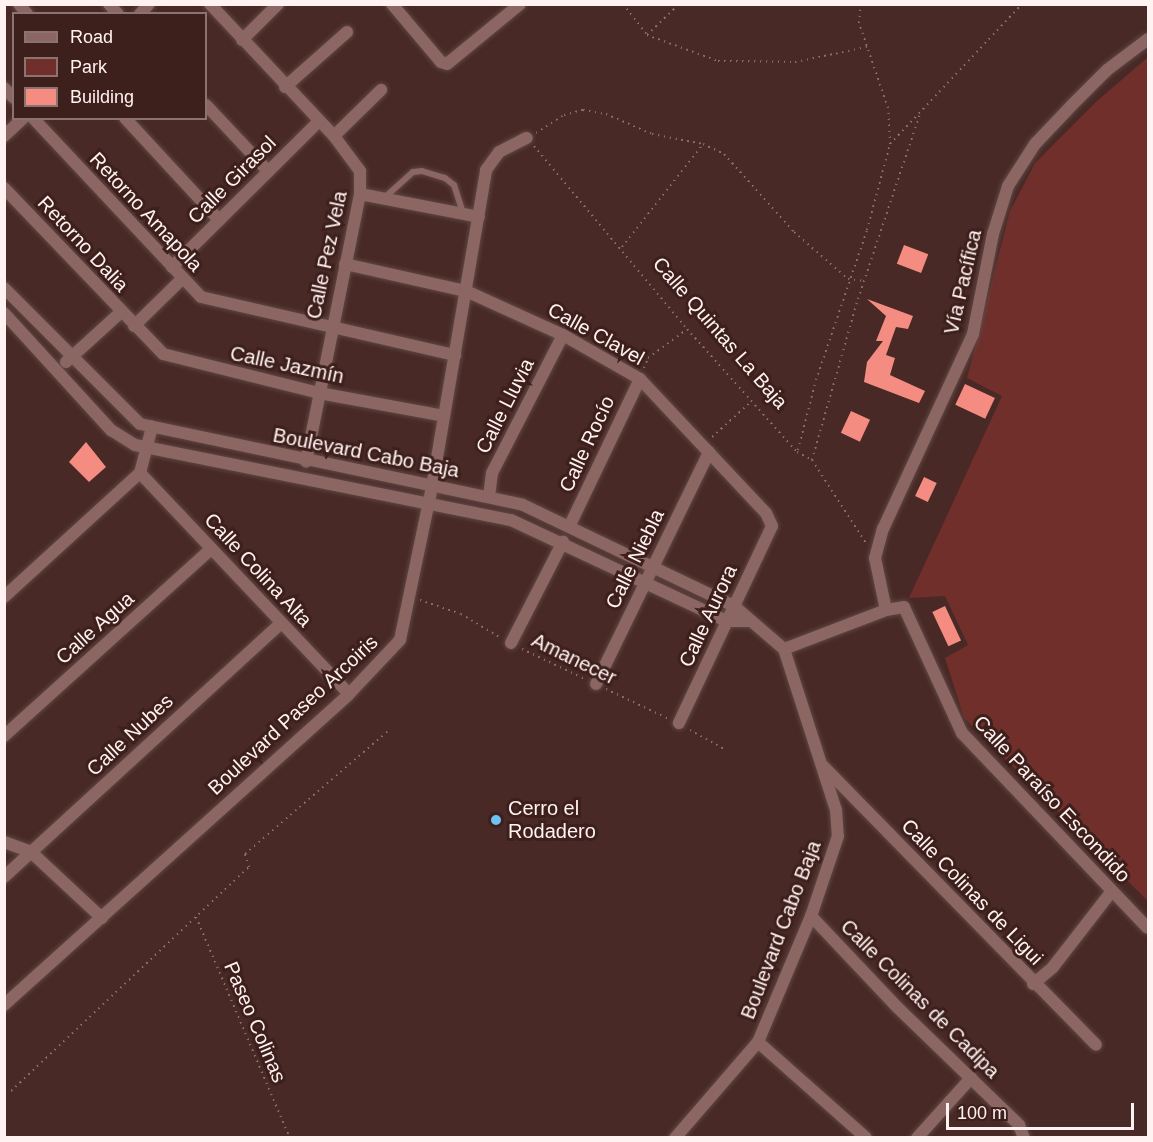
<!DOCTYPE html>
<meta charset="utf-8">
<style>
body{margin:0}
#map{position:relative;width:1153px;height:1142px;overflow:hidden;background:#482925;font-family:Helvetica,sans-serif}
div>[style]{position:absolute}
.green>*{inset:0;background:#702f2a}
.building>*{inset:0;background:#f58c82;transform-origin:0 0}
.path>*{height:2px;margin-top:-1px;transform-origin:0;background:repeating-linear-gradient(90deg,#886f6c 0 1.5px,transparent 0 6px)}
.roads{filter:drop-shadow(0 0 2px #5f4644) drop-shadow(0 0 2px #5f4644)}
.service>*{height:6px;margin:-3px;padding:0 3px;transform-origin:3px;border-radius:3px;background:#8b6662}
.minor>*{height:12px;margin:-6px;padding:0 6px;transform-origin:6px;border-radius:6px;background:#8b6662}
.dots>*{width:16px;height:16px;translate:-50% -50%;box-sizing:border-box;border:3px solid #3d1f1c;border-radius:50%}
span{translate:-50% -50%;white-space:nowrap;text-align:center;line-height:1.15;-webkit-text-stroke:6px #3d1f1c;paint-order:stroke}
.street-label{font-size:20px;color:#fff2f0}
.poi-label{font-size:20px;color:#fff2f0}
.left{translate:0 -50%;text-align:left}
.frame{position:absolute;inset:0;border:6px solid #fff2f0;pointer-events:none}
.legend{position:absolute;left:12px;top:12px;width:195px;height:108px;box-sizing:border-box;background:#3d1f1c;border:2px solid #8b7371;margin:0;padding:8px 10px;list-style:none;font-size:18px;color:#fff2f0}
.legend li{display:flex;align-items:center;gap:12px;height:30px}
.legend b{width:30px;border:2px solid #8b7371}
.scale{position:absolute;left:946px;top:1103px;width:188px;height:27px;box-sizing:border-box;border:3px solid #fff2f0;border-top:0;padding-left:8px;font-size:18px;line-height:21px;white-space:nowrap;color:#fff2f0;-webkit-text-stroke:4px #3d1f1c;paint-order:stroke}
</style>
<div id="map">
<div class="green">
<div style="clip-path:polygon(1148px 57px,1148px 901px,964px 718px,945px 658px,968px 645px,945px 596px,909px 598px,1002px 396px,967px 378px,1010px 211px,1035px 163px,1096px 102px)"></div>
</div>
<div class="building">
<div style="left:904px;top:245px;width:26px;height:20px;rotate:21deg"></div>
<div style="clip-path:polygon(867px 299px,913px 316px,908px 329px,896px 327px,886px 355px,895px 358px,890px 375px,925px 391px,919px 403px,864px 382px,867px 362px,883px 341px,876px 341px,886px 316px)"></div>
<div style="left:965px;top:384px;width:33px;height:23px;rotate:25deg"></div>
<div style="left:851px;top:411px;width:21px;height:24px;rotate:25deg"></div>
<div style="clip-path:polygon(86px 442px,106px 467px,89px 482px,69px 462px)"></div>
<div style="left:924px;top:477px;width:14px;height:21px;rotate:25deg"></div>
<div style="left:945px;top:606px;width:38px;height:14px;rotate:65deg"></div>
</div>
<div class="path">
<div style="left:623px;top:4px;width:39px;rotate:52deg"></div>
<div style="left:647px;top:35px;width:76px;rotate:20.1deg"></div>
<div style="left:718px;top:61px;width:77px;rotate:0.7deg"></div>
<div style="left:795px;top:62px;width:74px;rotate:-11.8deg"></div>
<div style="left:647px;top:35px;width:45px;rotate:-44.1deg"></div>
<div style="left:536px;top:133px;width:33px;rotate:-33deg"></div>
<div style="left:564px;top:115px;width:20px;rotate:-15deg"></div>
<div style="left:583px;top:110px;width:23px;rotate:10deg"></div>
<div style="left:606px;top:114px;width:50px;rotate:23.5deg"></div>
<div style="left:652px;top:134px;width:52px;rotate:11.1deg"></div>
<div style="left:703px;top:144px;width:23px;rotate:25deg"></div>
<div style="left:724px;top:154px;width:105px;rotate:48.1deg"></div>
<div style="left:794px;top:232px;width:72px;rotate:41deg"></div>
<div style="left:848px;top:279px;width:16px;rotate:7deg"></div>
<div style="left:890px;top:144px;width:192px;rotate:-46.7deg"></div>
<div style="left:534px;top:146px;width:239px;rotate:50.1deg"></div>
<div style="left:687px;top:329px;width:165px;rotate:48.2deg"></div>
<div style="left:797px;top:452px;width:17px;rotate:28deg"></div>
<div style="left:812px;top:460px;width:99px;rotate:57deg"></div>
<div style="left:622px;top:247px;width:131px;rotate:-51.8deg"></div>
<div style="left:644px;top:368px;width:11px;rotate:-68deg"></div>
<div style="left:648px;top:358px;width:47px;rotate:-36.4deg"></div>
<div style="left:712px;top:437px;width:54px;rotate:-42deg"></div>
<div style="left:798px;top:450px;width:72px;rotate:-75.6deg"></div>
<div style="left:816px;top:380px;width:158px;rotate:-71.2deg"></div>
<div style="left:867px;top:230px;width:89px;rotate:-75deg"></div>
<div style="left:890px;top:144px;width:36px;rotate:-93deg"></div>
<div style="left:888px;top:108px;width:90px;rotate:-108.8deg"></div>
<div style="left:859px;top:23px;width:19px;rotate:-84deg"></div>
<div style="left:812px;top:460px;width:167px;rotate:-74.1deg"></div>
<div style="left:858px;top:299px;width:195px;rotate:-71.5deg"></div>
<div style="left:420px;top:600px;width:43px;rotate:18.9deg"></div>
<div style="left:461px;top:614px;width:47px;rotate:31deg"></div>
<div style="left:522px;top:649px;width:70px;rotate:25.5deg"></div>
<div style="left:606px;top:689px;width:70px;rotate:25.5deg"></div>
<div style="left:690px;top:730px;width:39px;rotate:29deg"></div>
<div style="left:196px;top:917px;width:240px;rotate:67deg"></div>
<div style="left:11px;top:1091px;width:327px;rotate:-43.3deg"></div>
<div style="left:249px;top:867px;width:14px;rotate:-107deg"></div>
<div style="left:245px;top:854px;width:189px;rotate:-40.7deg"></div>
</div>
<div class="roads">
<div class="service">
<div style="left:384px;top:198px;width:39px;rotate:-42deg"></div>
<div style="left:413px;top:172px;width:9px;rotate:-6deg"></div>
<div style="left:422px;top:171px;width:24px;rotate:17deg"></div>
<div style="left:445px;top:178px;width:11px;rotate:38deg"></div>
<div style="left:454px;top:185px;width:29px;rotate:72deg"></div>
</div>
<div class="minor">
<div style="left:19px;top:4px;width:13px;rotate:51deg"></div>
<div style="left:109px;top:4px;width:13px;rotate:48deg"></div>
<div style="left:210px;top:4px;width:181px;rotate:46.8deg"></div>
<div style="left:334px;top:136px;width:44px;rotate:53.4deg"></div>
<div style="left:360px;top:171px;width:23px;rotate:90deg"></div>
<div style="left:360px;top:194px;width:273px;rotate:101.4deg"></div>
<div style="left:392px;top:4px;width:76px;rotate:49.8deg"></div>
<div style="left:441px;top:62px;width:6px;rotate:18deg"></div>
<div style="left:447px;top:64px;width:94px;rotate:-39.4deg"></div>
<div style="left:140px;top:14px;width:13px;rotate:-48deg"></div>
<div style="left:242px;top:40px;width:51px;rotate:-45deg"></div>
<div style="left:285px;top:87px;width:83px;rotate:-41.6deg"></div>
<div style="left:4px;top:88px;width:14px;rotate:45deg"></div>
<div style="left:206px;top:105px;width:91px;rotate:46.8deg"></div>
<div style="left:33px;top:118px;width:245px;rotate:46.8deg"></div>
<div style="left:201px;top:297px;width:261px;rotate:12.9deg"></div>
<div style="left:125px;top:118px;width:139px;rotate:47.3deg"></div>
<div style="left:4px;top:136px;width:26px;rotate:-43deg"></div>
<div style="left:334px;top:136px;width:66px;rotate:-44.4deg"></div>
<div style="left:4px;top:188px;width:230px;rotate:46.2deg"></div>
<div style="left:163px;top:354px;width:161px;rotate:14deg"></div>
<div style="left:319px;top:393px;width:127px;rotate:10.4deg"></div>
<div style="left:360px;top:194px;width:121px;rotate:10.9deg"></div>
<div style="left:345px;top:264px;width:124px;rotate:12.6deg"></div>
<div style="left:466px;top:291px;width:107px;rotate:24.4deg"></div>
<div style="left:563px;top:335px;width:89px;rotate:29.7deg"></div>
<div style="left:640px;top:379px;width:184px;rotate:46.8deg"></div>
<div style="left:766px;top:513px;width:14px;rotate:65deg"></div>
<div style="left:772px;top:526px;width:218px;rotate:115.3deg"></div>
<div style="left:172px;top:267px;width:207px;rotate:-44.8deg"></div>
<div style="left:4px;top:288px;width:192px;rotate:45deg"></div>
<div style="left:140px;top:424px;width:391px;rotate:11.9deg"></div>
<div style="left:523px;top:505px;width:234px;rotate:25.6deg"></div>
<div style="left:734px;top:606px;width:66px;rotate:40.7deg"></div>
<div style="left:784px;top:649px;width:169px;rotate:72.1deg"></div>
<div style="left:836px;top:810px;width:26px;rotate:86deg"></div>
<div style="left:838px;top:836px;width:84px;rotate:108.6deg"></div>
<div style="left:811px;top:916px;width:137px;rotate:112.8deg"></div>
<div style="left:758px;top:1042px;width:127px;rotate:130.8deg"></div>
<div style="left:4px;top:313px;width:159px;rotate:47.6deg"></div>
<div style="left:111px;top:430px;width:28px;rotate:32deg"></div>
<div style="left:135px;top:445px;width:383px;rotate:11.3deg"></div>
<div style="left:511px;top:520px;width:238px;rotate:25.1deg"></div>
<div style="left:727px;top:621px;width:22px"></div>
<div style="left:134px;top:326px;width:66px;rotate:-44.4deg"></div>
<div style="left:66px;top:362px;width:74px;rotate:-42.3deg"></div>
<div style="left:140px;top:473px;width:304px;rotate:46.6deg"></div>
<div style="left:489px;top:497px;width:24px;rotate:-83deg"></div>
<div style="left:492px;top:473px;width:155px;rotate:-62.8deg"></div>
<div style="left:570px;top:525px;width:162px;rotate:-64.4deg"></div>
<div style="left:4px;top:597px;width:184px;rotate:-42.4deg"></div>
<div style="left:140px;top:473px;width:48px;rotate:-75.4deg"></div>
<div style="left:886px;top:610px;width:53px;rotate:-101.9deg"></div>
<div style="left:875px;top:558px;width:30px;rotate:-75deg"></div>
<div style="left:883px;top:529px;width:215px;rotate:-65.2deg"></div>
<div style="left:973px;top:334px;width:102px;rotate:-78.7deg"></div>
<div style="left:993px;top:234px;width:50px;rotate:-72.6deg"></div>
<div style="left:1008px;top:186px;width:50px;rotate:-57.3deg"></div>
<div style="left:1035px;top:144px;width:52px;rotate:-46.5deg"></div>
<div style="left:1071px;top:106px;width:51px;rotate:-45deg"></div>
<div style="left:1107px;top:70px;width:51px;rotate:-37.1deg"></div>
<div style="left:511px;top:643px;width:114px;rotate:-62.8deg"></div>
<div style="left:784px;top:649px;width:109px;rotate:-20.9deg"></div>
<div style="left:886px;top:610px;width:18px;rotate:-9deg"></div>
<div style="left:904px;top:607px;width:139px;rotate:65.3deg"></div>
<div style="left:962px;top:733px;width:269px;rotate:46.4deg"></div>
<div style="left:596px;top:684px;width:258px;rotate:-64deg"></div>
<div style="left:4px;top:736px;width:279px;rotate:-42.1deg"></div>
<div style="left:823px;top:766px;width:390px;rotate:45.6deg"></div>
<div style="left:4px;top:842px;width:29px;rotate:20deg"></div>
<div style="left:31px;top:852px;width:97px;rotate:42.9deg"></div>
<div style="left:4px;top:877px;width:376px;rotate:-42.5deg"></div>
<div style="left:811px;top:916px;width:125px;rotate:46.6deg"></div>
<div style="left:897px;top:1007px;width:170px;rotate:44deg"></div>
<div style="left:1019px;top:1125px;width:14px;rotate:69deg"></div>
<div style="left:1033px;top:984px;width:26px;rotate:-40deg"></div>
<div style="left:1053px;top:967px;width:96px;rotate:-52.2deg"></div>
<div style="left:4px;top:1005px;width:464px;rotate:-42deg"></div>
<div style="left:349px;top:694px;width:74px;rotate:-46.6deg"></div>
<div style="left:400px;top:640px;width:156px;rotate:-78.2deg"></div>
<div style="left:432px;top:487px;width:322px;rotate:-80.3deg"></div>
<div style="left:486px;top:170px;width:22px;rotate:-54deg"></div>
<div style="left:499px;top:152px;width:31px;rotate:-27deg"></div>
<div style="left:758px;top:1042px;width:144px;rotate:41.6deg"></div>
<div style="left:917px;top:1138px;width:81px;rotate:-48deg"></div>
</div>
</div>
<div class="dots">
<div style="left:496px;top:820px;background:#6ec2f3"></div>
</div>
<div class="street-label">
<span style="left:232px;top:180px;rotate:-45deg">Calle Girasol</span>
<span style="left:146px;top:212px;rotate:47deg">Retorno Amapola</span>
<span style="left:83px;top:244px;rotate:47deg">Retorno Dalia</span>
<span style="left:327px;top:255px;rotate:-78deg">Calle Pez Vela</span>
<span style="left:963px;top:282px;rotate:-77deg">Vía Pacífica</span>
<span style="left:720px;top:333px;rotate:49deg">Calle Quintas La Baja</span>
<span style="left:596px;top:334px;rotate:29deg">Calle Clavel</span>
<span style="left:287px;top:365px;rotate:12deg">Calle Jazmín</span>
<span style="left:505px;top:406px;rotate:-63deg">Calle Lluvia</span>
<span style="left:587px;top:444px;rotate:-65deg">Calle Rocío</span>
<span style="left:366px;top:453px;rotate:11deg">Boulevard Cabo Baja</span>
<span style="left:635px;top:559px;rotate:-64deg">Calle Niebla</span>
<span style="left:258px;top:570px;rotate:47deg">Calle Colina Alta</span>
<span style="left:708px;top:616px;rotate:-65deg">Calle Aurora</span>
<span style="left:95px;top:628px;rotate:-42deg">Calle Agua</span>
<span style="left:574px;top:659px;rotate:26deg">Amanecer</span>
<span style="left:293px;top:715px;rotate:-43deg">Boulevard Paseo Arcoiris</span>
<span style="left:130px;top:735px;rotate:-43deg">Calle Nubes</span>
<span style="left:1052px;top:799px;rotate:47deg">Calle Paraíso Escondido</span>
<span style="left:972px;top:892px;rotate:46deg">Calle Colinas de Ligui</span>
<span style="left:781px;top:930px;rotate:-69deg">Boulevard Cabo Baja</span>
<span style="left:920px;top:999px;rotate:45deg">Calle Colinas de Cadipa</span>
<span style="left:255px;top:1022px;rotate:67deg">Paseo Colinas</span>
</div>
<div class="poi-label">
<span class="left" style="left:508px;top:820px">Cerro el<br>Rodadero</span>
</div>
<div class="frame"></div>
<ul class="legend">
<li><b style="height:8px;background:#8b6662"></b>Road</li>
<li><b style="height:16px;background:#702f2a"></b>Park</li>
<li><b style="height:16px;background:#f58c82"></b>Building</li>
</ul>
<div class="scale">100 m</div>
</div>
